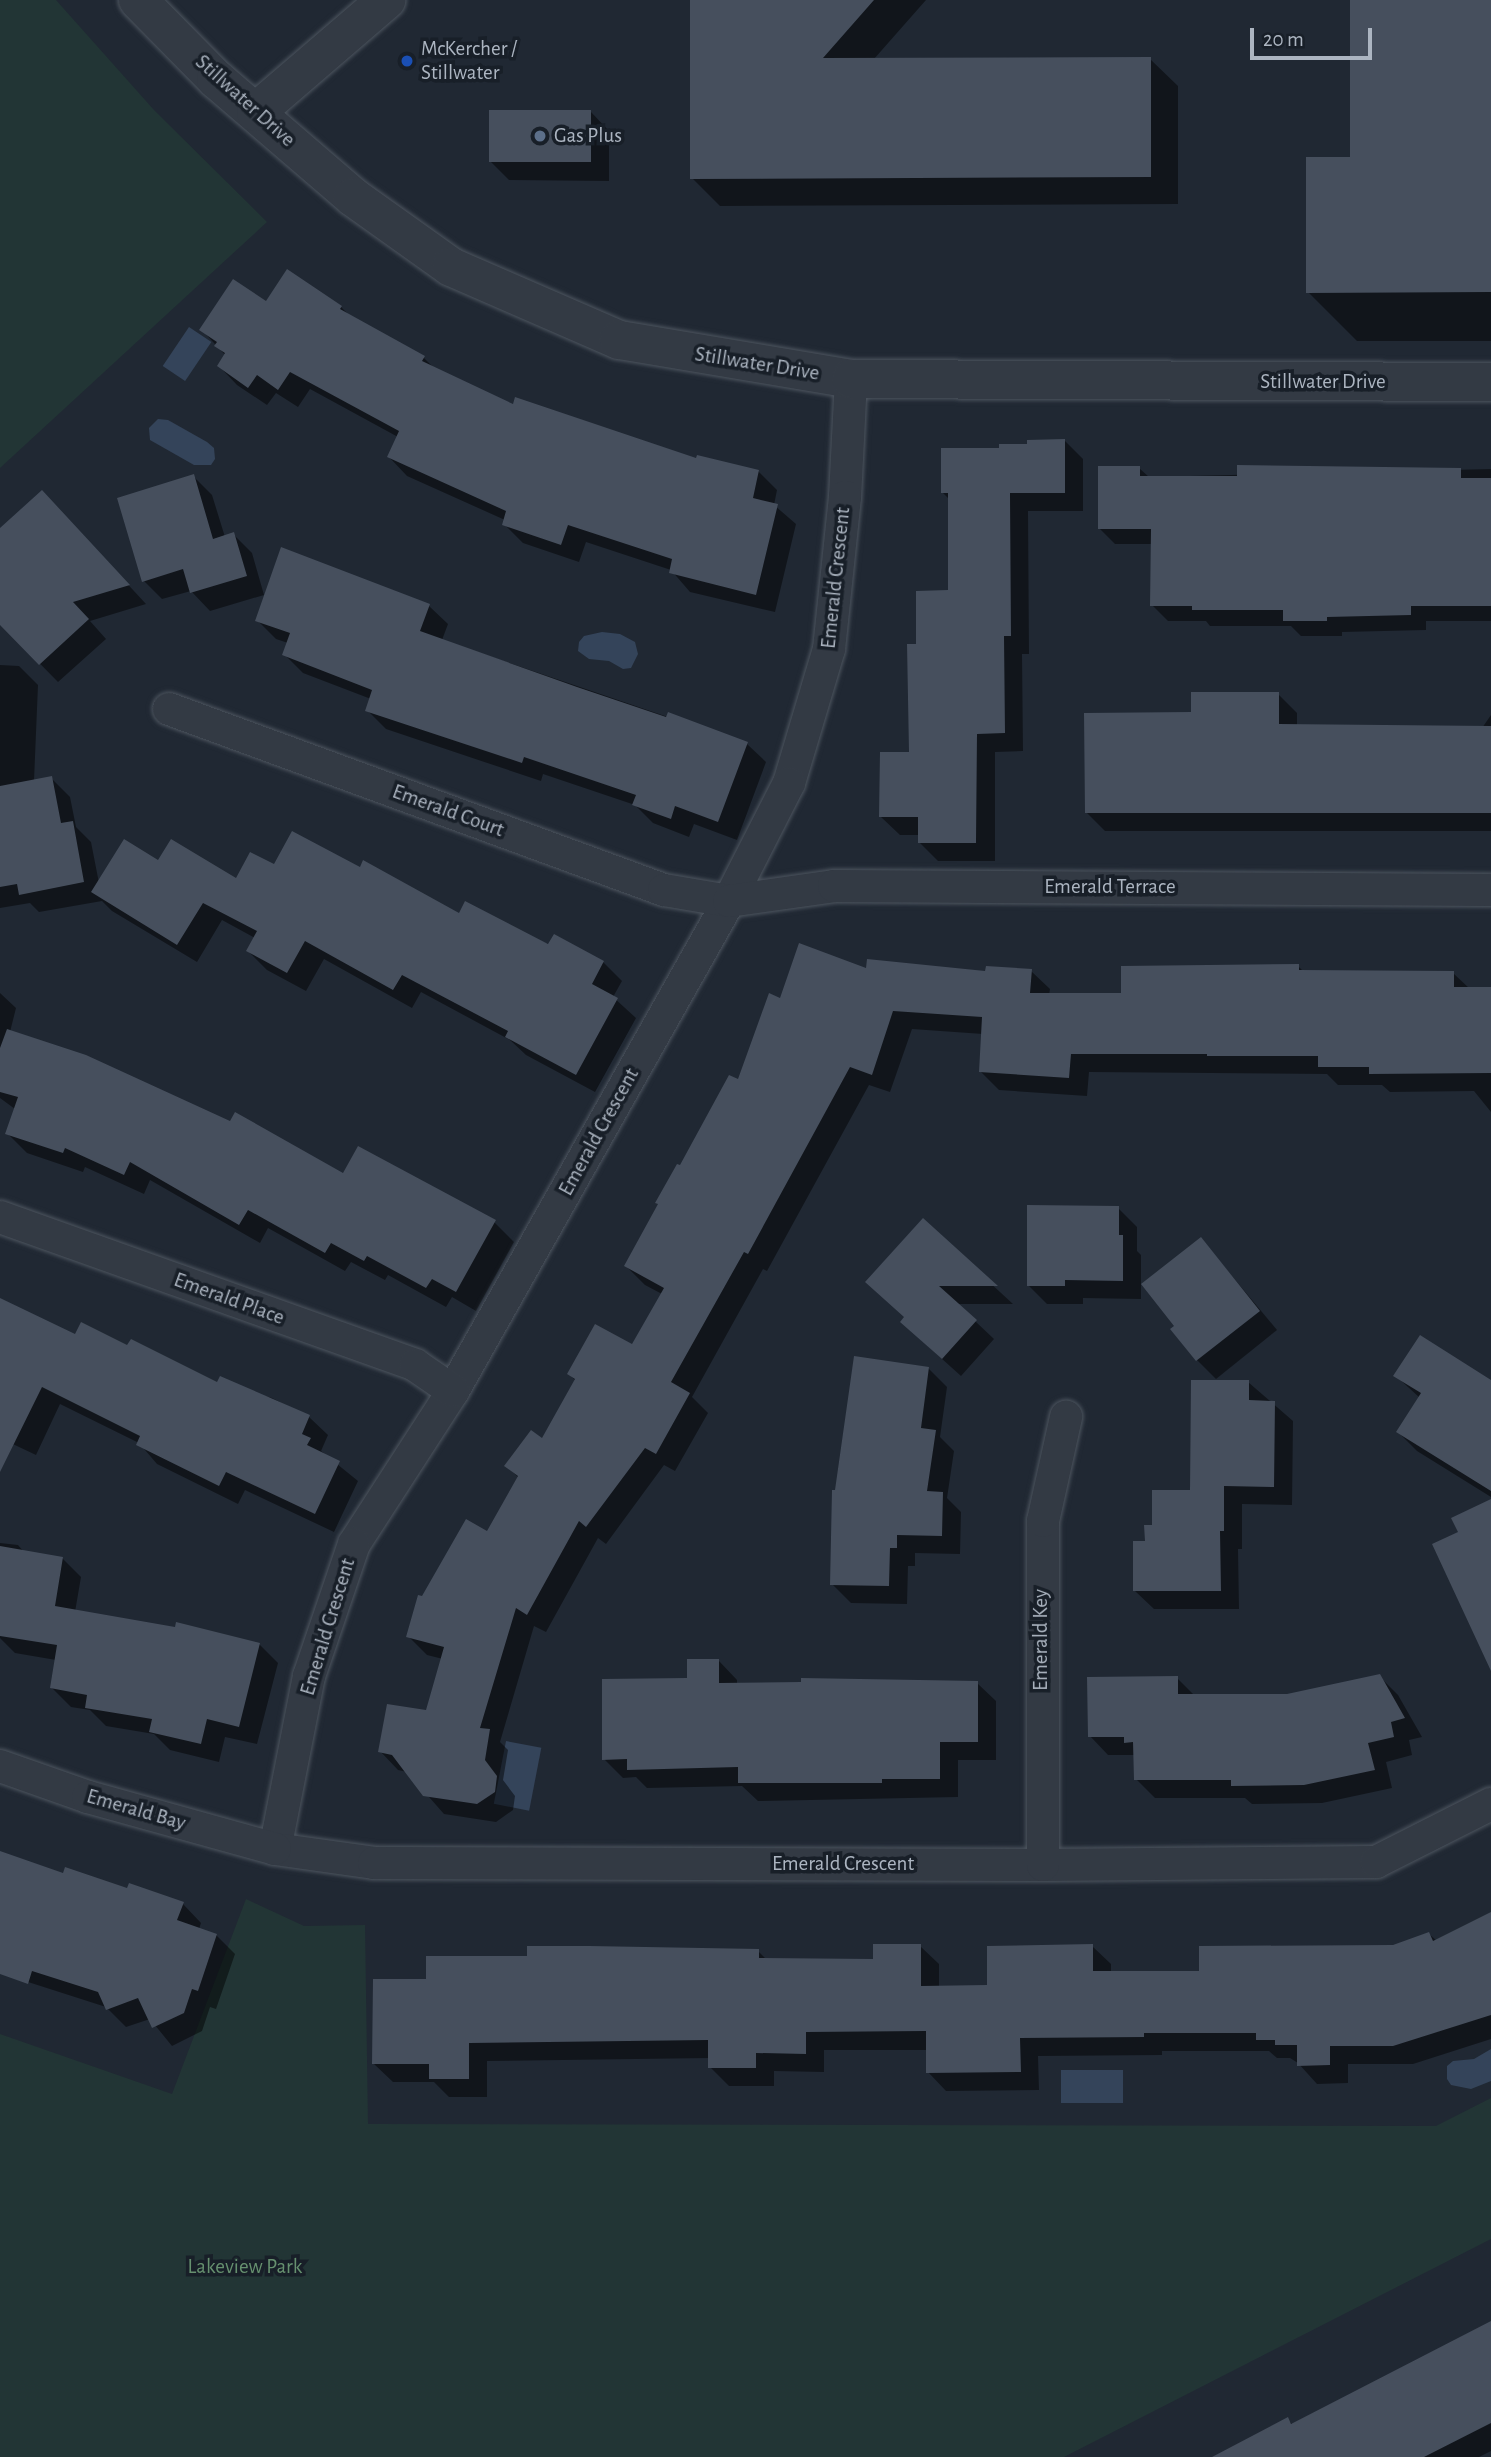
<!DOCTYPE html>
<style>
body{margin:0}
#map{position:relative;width:1491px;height:2457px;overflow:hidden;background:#202833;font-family:"Alegreya Sans",sans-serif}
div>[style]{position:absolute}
.green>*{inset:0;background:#223535}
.water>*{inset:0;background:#34445a;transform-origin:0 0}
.shadow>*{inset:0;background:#0007}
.building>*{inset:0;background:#464f5d;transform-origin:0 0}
.roads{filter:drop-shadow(0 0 2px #4d555f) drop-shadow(0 0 2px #4d555f)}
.minor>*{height:32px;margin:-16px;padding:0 16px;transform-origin:16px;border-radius:16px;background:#333a44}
.tertiary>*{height:38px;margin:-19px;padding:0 19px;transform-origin:19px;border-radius:19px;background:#333a44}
.dots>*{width:19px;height:19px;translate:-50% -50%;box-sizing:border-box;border:4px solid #181f28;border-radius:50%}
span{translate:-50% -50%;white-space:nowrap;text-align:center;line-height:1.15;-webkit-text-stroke:7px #181f28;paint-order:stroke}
.poi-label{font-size:21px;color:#acb5c1}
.left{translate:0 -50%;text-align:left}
.street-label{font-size:21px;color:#acb5c1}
.park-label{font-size:21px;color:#66906f}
.scale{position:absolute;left:1250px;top:28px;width:122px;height:32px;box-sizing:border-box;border:4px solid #acb5c1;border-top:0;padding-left:9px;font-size:21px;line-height:24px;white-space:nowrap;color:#acb5c1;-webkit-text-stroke:5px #181f28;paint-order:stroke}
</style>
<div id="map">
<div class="green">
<div style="clip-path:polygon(0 0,56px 0,154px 110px,267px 222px,0 468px)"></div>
<div style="clip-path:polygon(246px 1899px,304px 1926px,365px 1925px,368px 2124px,1436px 2126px,1491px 2098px,1491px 2239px,1064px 2457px,0 2457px,0 2034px,172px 2094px)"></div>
</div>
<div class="water">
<div style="left:189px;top:327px;width:27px;height:47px;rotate:34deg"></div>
<div style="clip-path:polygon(158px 419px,168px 420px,207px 442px,214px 448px,215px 459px,211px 465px,194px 465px,150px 440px,149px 428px)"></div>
<div style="clip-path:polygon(602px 632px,620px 634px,635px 642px,638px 654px,631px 668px,623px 669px,609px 661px,589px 659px,578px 651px,579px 642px,584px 636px)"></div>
<div style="left:506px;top:1741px;width:36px;height:64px;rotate:11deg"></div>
<div style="clip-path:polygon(1491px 2049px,1491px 2081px,1471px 2089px,1451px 2085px,1447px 2079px,1447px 2066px,1453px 2061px,1474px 2059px)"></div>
<div style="left:1061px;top:2070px;width:62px;height:33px"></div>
</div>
<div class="shadow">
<div style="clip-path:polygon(692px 0,926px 0,874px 59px,1150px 59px,1178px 86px,1178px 204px,720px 206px,692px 178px)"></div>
<div style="clip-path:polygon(1352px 0,1491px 0,1491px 341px,1357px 341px,1308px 292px,1352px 158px)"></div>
<div style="clip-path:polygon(591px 112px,609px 131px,609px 181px,509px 180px,490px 161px)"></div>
<div style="clip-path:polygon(266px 303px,341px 307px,352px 318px,424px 358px,436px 370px,514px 406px,697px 460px,758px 471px,777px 490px,774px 505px,796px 524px,775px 612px,690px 592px,671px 570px,586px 542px,579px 562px,523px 543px,504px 524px,505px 520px,407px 476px,389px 457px,398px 437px,310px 389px,298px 407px,276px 393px,267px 405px,237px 385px,219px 366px,226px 356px,202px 330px)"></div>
<div style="clip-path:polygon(1065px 441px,1083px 459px,1083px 511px,1028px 511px,1029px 654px,1022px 654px,1023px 751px,995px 752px,995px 861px,938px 861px,919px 842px,919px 835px,900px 835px,881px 817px,911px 754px,918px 646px,950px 592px,950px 500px,942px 492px,1001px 449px)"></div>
<div style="clip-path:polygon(1139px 468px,1149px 477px,1491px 469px,1491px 621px,1426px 621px,1426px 630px,1342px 632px,1342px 636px,1301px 636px,1291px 626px,1210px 626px,1206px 621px,1168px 621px,1152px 605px,1153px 544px,1115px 544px,1099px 528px)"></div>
<div style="clip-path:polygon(193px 476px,212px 495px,225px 537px,233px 534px,252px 553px,264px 595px,210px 611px,191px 591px,162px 599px,144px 581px)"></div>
<div style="clip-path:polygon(60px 511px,146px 604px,90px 621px,106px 639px,58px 682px,0 623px,0 530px)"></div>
<div style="clip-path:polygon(429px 606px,448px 624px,442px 640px,747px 744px,766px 762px,737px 840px,694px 824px,689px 837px,653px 823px,635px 805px,543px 774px,541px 781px,386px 729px,367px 710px,371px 699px,303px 673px,284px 654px,288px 643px,276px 639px,257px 620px)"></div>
<div style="clip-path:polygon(0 665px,19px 666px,38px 685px,34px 781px,51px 778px,70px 797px,76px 827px,91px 842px,99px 883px,158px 863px,237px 881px,275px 867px,360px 870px,460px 915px,603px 962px,622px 981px,613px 997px,636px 1018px,595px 1092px,526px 1055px,510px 1040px,421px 992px,412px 1008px,324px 959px,306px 991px,267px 970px,248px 951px,255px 938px,222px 920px,197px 962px,112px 911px,102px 901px,39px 912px,30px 903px,0 908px)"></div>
<div style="clip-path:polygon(1278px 694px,1297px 713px,1297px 726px,1482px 728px,1491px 715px,1491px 831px,1105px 831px,1086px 812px,1193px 714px)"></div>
<div style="clip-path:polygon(1298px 966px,1304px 972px,1453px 973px,1470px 989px,1491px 989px,1491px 1112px,1474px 1091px,1390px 1092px,1382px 1085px,1338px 1085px,1327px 1074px,1089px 1072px,1087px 1096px,999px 1090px,980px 1071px,983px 1034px,912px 1029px,890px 1092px,869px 1085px,767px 1271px,763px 1269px,692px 1397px,708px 1413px,675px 1471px,664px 1465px,606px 1544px,598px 1538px,546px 1632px,534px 1626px,500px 1742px,508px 1750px,503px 1780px,515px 1796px,513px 1810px,496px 1822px,444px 1814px,407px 1772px,398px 1770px,380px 1751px,427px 1712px,443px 1659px,427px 1655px,408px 1636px,423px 1598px,488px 1533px,519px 1478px,507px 1466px,543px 1440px,576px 1381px,569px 1374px,633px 1347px,662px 1294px,645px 1285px,626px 1266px,681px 1168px,739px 1082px,781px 1000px,867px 971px,1031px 971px,1050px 989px,1049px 995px,1123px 995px)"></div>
<div style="clip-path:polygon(0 993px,16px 1008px,10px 1032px,343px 1175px,494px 1222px,514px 1242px,476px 1311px,452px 1297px,446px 1307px,388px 1275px,385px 1280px,351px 1262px,345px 1271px,268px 1228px,260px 1243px,150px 1180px,144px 1194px,85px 1167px,83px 1172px,27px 1153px,7px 1133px,15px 1109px,0 1098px)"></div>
<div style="clip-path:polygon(1118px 1208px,1137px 1227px,1137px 1251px,1141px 1255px,1141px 1299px,1083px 1298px,1083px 1304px,1047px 1304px,1028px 1285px)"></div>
<div style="clip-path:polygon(923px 1221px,1013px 1304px,957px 1304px,994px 1339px,961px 1376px,921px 1340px,906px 1318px)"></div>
<div style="clip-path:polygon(1201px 1239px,1277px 1330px,1216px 1379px,1197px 1360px,1177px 1327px)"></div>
<div style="clip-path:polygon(0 1300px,76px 1337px,128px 1348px,218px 1384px,272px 1398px,309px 1417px,328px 1435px,321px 1451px,358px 1481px,334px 1532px,245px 1490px,238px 1504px,157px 1464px,139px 1443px,60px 1404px,36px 1455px,0 1438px)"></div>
<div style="clip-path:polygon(928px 1368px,947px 1387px,940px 1437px,954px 1451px,947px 1498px,961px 1512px,960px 1554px,915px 1553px,915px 1566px,908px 1566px,907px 1604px,851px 1603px,832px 1584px,836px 1491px)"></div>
<div style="clip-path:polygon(1396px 1376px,1491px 1382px,1491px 1497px,1417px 1451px,1398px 1432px,1420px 1398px)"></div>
<div style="clip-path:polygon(1248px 1382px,1293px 1421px,1292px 1505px,1242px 1504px,1242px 1549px,1238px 1549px,1239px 1609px,1154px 1609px,1135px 1591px,1147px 1543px,1154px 1527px,1191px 1491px)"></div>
<div style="clip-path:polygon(0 1543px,18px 1545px,24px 1552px,62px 1558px,81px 1577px,75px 1612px,259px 1644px,278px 1663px,257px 1744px,225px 1737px,219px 1762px,170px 1750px,154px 1734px,106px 1726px,90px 1710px,71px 1707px,52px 1688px,56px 1660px,15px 1653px,0 1638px)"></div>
<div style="clip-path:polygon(719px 1661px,737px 1680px,737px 1684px,977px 1683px,996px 1701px,996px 1760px,958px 1760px,958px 1797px,758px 1801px,742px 1786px,647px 1788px,636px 1777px,623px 1778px,604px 1759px,689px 1680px)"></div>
<div style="clip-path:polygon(1379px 1676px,1398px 1695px,1422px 1737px,1409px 1740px,1412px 1755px,1386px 1762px,1392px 1788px,1322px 1803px,1252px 1804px,1245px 1798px,1155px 1798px,1136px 1779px,1135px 1755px,1108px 1755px,1090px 1736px,1177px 1678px,1195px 1696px,1288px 1696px)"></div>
<div style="clip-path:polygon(0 1853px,64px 1876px,183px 1904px,201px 1923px,199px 1929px,216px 1935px,235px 1954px,216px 2009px,210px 2007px,202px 2031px,172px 2046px,150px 2019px,126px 2027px,106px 2007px,0 1973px)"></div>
<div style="clip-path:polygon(1491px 1914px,1491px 2039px,1413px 2064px,1348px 2064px,1348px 2083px,1317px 2084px,1298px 2063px,1290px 2058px,1277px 2058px,1269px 2051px,1162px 2051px,1162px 2055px,1038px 2056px,1039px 2090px,946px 2091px,928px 2072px,928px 2050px,824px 2050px,824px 2072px,774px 2071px,774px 2086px,729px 2086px,710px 2067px,710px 2058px,487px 2061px,487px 2097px,449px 2097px,434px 2082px,393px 2082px,374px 2064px,428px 1981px,529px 1958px,758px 1951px,767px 1960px,875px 1961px,920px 1946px,939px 1964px,939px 1987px,989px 1987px,1092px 1946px,1111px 1964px,1111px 1973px,1200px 1973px,1393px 1946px,1429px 1934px,1437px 1941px)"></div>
<div style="clip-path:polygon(1491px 2323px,1491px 2451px,1479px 2457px,1213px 2457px,1288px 2420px,1293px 2425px)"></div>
</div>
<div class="building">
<div style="clip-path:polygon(690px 0,874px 0,823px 58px,1151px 57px,1151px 177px,690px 179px)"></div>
<div style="clip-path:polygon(1350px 0,1491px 0,1491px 292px,1306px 293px,1306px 157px,1350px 157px)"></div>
<div style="left:489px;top:110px;width:102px;height:52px"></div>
<div style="clip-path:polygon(287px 269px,342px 306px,340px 309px,425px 356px,422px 361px,513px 404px,515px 397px,696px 458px,697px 455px,759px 470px,753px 498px,778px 504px,756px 595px,669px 573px,672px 559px,568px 525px,561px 545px,502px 525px,506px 511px,387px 457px,399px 431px,290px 372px,278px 390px,257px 375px,248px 388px,217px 366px,225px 353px,214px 346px,217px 342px,199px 330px,233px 279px,266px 301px)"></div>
<div style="clip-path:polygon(1065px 439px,1065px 493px,1010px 493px,1011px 636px,1004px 636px,1005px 733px,977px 734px,976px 843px,918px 843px,918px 817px,879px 817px,880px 752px,909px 752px,907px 644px,916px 644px,916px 591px,948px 590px,948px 493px,941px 493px,941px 448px,999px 448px,999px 444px,1027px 444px,1027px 440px)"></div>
<div style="clip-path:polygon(1237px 465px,1461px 468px,1461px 478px,1491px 478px,1491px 606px,1411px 606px,1411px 615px,1327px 617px,1327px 621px,1283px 621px,1283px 610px,1192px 610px,1192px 606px,1150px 606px,1151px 529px,1098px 529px,1098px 466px,1140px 466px,1140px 476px,1237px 476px)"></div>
<div style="clip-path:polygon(194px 474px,213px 539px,234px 532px,247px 576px,190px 593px,183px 569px,142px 582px,117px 498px)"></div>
<div style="clip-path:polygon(42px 490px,130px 585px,73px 602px,89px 619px,39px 665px,0 625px,0 528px)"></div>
<div style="clip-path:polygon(281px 547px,430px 604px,420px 631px,577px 687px,666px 717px,668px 712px,748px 742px,718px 822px,675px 806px,671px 819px,632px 805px,636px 795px,524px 757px,522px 763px,365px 711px,372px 690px,282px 655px,290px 633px,255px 621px)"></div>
<div style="clip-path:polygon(1191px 692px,1279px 692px,1279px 724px,1491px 726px,1491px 813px,1085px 813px,1084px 713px,1191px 712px)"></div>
<div style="clip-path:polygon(52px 776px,61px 823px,73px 821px,84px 882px,19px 895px,17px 884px,0 887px,0 786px)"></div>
<div style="clip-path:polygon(292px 831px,360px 867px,363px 860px,459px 913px,465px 901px,548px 944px,554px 934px,604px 961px,592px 984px,618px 998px,576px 1075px,505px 1037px,508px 1031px,402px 975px,393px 990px,305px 941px,287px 973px,246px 951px,257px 931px,203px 903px,177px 945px,91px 892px,124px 839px,158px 860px,171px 839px,236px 878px,250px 852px,274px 864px)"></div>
<div style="clip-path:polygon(799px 943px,866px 968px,867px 959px,985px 971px,986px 966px,1032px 969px,1030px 993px,1121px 993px,1121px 966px,1299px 964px,1299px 970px,1454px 971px,1454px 987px,1491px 987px,1491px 1073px,1369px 1074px,1369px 1067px,1318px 1067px,1318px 1056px,1207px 1056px,1207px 1054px,1071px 1054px,1069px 1078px,979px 1072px,982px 1017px,893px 1011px,872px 1075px,850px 1067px,748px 1254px,744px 1252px,671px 1382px,690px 1393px,656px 1454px,645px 1448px,586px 1527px,579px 1521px,527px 1615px,516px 1608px,480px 1728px,490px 1729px,485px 1760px,497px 1776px,495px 1792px,477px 1804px,423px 1796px,392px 1755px,378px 1752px,387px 1704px,426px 1710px,444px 1647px,406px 1637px,418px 1595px,422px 1596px,466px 1519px,487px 1531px,518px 1476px,504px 1466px,531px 1430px,542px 1438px,575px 1379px,567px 1374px,595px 1324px,632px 1344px,664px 1288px,624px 1266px,658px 1204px,655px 1203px,677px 1164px,680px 1165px,729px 1075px,738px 1079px,769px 993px,780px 998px)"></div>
<div style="clip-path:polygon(7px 1029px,86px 1055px,230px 1121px,235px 1112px,343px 1173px,358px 1146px,496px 1220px,456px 1292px,432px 1279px,426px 1288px,367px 1256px,364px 1261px,331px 1243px,325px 1253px,248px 1210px,239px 1225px,130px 1162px,124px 1175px,65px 1148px,63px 1153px,5px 1134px,18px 1097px,0 1092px,0 1048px)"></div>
<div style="clip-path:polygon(1027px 1205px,1119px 1206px,1119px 1235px,1123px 1235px,1123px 1281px,1065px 1280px,1065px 1286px,1027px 1286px)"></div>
<div style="clip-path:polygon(923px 1218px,998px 1286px,939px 1286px,977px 1320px,942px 1359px,900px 1322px,904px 1317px,865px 1282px)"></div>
<div style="clip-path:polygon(1201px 1237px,1260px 1311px,1196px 1361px,1170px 1329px,1174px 1326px,1141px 1284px)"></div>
<div style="clip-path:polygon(0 1298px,75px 1334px,81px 1322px,127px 1345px,131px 1339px,217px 1382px,220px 1376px,310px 1415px,302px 1434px,311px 1438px,307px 1445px,340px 1461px,315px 1514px,226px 1472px,219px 1486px,136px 1445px,140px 1436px,42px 1387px,0 1472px)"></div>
<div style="clip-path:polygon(1420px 1335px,1491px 1380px,1491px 1491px,1396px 1432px,1421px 1393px,1393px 1376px)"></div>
<div style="clip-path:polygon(854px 1356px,929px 1367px,921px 1428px,936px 1430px,927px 1491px,943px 1492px,942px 1536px,897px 1535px,897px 1548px,890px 1548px,889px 1586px,830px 1585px,832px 1490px,835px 1490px)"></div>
<div style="clip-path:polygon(1191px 1380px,1249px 1380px,1249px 1400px,1275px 1401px,1274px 1487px,1224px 1486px,1224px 1531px,1220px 1531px,1221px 1591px,1133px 1591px,1133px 1541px,1145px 1541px,1144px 1525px,1152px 1525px,1152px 1490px,1190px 1490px)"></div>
<div style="clip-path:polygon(1491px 1499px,1491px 1671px,1432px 1544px,1458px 1532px,1451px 1518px)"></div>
<div style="clip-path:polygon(0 1546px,63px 1557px,55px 1606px,175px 1627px,176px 1622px,260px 1643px,239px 1727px,207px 1719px,201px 1744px,149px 1732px,152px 1719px,85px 1708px,87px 1695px,50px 1688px,57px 1645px,0 1636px)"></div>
<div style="clip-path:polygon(687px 1659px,719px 1659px,719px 1683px,801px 1682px,801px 1678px,978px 1681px,978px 1742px,940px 1742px,940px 1779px,882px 1779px,882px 1783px,738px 1783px,738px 1767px,627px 1770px,627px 1759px,602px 1760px,602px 1679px,687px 1678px)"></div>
<div style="clip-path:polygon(1380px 1674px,1405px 1718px,1391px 1722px,1394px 1737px,1368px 1743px,1375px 1770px,1304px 1785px,1231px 1786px,1231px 1780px,1134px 1780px,1133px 1742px,1124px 1743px,1124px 1737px,1088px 1737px,1087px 1677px,1178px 1676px,1178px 1694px,1287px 1694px)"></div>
<div style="clip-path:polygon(0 1851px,63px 1873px,65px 1867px,127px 1888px,129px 1883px,184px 1902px,177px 1920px,217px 1934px,198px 1991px,192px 1989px,184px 2013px,152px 2028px,138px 1998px,106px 2010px,98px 1992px,32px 1971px,28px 1984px,0 1974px)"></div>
<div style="clip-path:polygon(1491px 1912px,1491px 2015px,1393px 2046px,1330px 2046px,1330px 2065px,1297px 2066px,1297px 2045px,1275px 2045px,1275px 2040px,1256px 2040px,1256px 2033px,1144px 2033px,1144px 2037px,1020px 2038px,1021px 2072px,926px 2073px,926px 2031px,806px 2032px,806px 2054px,756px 2053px,756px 2068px,708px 2068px,708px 2040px,469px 2043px,469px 2079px,429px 2079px,429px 2064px,372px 2064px,373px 1979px,426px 1979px,426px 1956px,527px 1956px,527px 1946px,589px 1946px,759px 1949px,759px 1958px,873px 1959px,873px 1944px,921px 1944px,921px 1986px,987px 1985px,987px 1946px,1093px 1944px,1093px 1971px,1199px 1971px,1199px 1946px,1393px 1945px,1429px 1932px,1433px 1941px)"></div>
<div style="clip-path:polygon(1491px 2321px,1491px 2423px,1424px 2457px,1212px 2457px,1288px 2417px,1291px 2424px)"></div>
</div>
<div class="roads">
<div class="minor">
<div style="left:851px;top:379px;width:118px;rotate:92.9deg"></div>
<div style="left:845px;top:497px;width:153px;rotate:96deg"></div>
<div style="left:829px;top:649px;width:140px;rotate:106.6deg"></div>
<div style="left:789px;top:783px;width:132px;rotate:117deg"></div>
<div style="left:729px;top:901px;width:562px;rotate:119.39deg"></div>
<div style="left:453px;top:1391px;width:182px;rotate:122.9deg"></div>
<div style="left:354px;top:1544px;width:139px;rotate:108.8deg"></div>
<div style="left:309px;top:1676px;width:176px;rotate:101.1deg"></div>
<div style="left:275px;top:1849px;width:100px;rotate:8deg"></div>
<div style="left:374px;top:1863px;width:669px;rotate:0.17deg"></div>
<div style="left:1043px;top:1865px;width:333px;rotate:-0.5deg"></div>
<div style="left:1376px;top:1862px;width:129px;rotate:-26.8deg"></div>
<div style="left:169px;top:709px;width:527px;rotate:20.09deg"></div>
<div style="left:664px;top:890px;width:66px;rotate:9.6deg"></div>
<div style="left:729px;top:901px;width:106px;rotate:-8.1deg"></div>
<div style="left:834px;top:886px;width:657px;rotate:0.35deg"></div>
<div style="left:0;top:1217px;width:441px;rotate:19.6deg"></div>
<div style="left:415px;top:1365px;width:46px;rotate:34.4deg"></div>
<div style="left:0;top:1766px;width:93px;rotate:19.4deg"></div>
<div style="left:88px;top:1797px;width:194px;rotate:15.5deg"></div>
<div style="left:1043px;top:1865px;width:344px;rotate:-90deg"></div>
<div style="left:1043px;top:1521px;width:107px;rotate:-77.5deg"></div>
</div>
<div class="tertiary">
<div style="left:138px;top:0;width:111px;rotate:45.4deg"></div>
<div style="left:216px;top:79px;width:181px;rotate:40.7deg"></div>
<div style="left:353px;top:197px;width:120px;rotate:35.5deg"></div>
<div style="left:451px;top:267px;width:183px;rotate:23.5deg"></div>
<div style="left:619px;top:340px;width:235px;rotate:9.5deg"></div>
<div style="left:851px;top:379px;width:640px;rotate:0.27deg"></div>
<div style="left:256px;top:112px;width:172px;rotate:-40.7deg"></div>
</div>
</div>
<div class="dots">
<div style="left:407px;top:61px;background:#1a4fb4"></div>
<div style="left:540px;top:136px;background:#5c6f8a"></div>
</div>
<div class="poi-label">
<span class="left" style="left:421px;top:61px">McKercher /<br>Stillwater</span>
<span class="left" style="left:554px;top:136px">Gas Plus</span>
</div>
<div class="street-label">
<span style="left:245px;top:101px;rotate:42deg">Stillwater Drive</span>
<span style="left:757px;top:364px;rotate:9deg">Stillwater Drive</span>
<span style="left:1323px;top:382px">Stillwater Drive</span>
<span style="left:836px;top:578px;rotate:-84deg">Emerald Crescent</span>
<span style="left:448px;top:811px;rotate:20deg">Emerald Court</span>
<span style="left:1110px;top:887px">Emerald Terrace</span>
<span style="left:599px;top:1132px;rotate:-61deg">Emerald Crescent</span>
<span style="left:229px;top:1299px;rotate:20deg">Emerald Place</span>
<span style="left:328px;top:1627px;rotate:-73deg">Emerald Crescent</span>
<span style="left:1041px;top:1640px;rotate:-90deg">Emerald Key</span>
<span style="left:136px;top:1810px;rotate:16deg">Emerald Bay</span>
<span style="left:843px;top:1864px">Emerald Crescent</span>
</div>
<div class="park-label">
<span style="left:245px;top:2267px">Lakeview Park</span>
</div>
<div class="scale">20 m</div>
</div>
